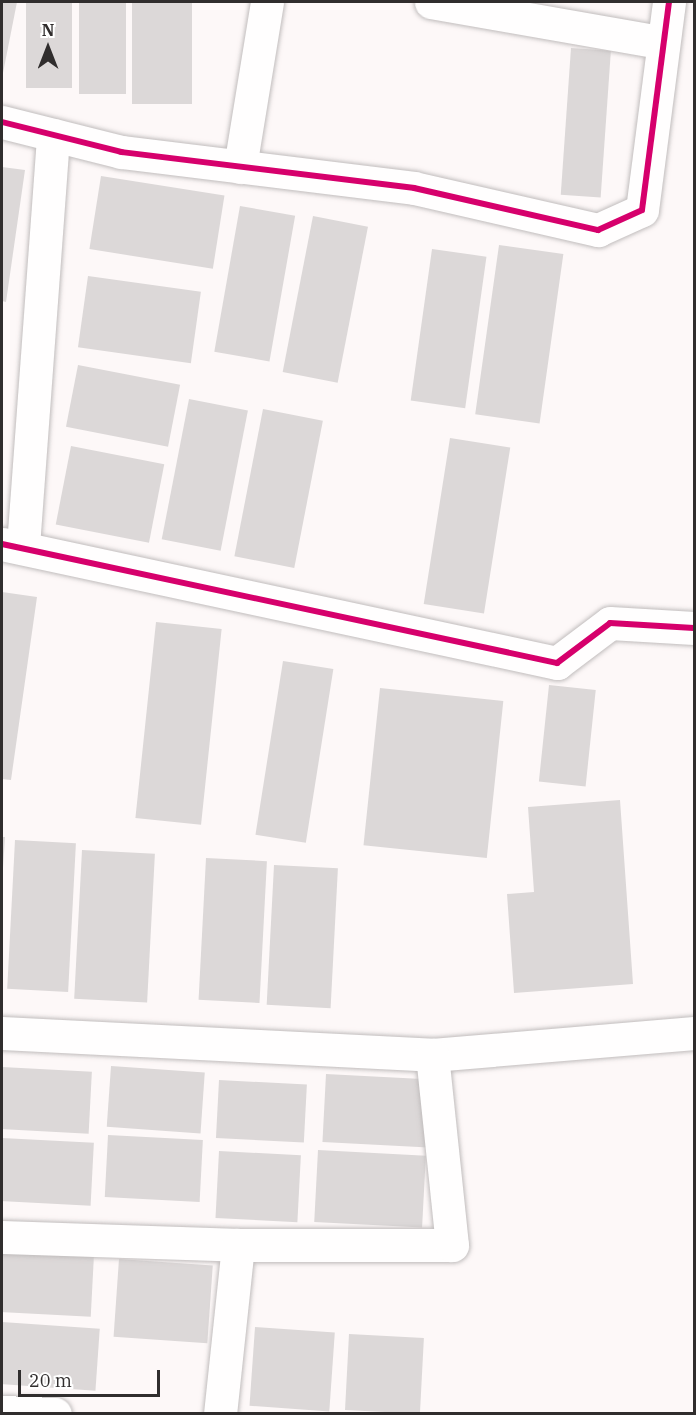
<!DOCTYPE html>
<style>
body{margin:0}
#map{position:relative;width:696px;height:1415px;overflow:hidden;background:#fdf8f8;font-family:"IBM Plex Serif",serif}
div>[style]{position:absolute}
.building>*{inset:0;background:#dcd8d8;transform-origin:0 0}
.roads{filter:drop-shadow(0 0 2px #c1bdbd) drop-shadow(0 0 2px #c1bdbd)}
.street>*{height:33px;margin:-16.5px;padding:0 16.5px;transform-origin:16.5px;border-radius:16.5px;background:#fffefe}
.cycleway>*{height:6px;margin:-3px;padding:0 3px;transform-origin:3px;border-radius:3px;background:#d6006c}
span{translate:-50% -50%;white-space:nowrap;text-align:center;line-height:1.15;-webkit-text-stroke:4.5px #fff;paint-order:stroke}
.frame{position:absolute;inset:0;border:3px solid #302d2d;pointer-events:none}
.north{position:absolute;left:18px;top:18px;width:60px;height:60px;-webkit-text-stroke:4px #fff;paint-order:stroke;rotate:0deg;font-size:16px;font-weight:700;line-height:24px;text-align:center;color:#302d2d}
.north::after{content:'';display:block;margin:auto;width:21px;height:27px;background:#302d2d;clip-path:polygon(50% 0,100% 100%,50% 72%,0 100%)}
.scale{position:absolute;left:18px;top:1370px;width:142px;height:27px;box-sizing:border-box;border:3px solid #302d2d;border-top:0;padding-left:8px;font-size:18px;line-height:21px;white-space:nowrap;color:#302d2d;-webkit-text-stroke:4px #fff;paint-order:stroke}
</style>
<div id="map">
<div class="building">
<div style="clip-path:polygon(2px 2px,17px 2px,3px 73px,2px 73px)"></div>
<div style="left:26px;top:2px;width:46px;height:86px"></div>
<div style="left:79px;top:2px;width:47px;height:92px"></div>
<div style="left:132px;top:2px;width:60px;height:102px"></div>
<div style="left:571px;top:48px;width:40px;height:147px;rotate:4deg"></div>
<div style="clip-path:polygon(2px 167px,25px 170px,6px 302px,2px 301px)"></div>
<div style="left:101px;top:176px;width:125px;height:74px;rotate:9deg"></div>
<div style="left:240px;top:206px;width:56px;height:148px;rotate:10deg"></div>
<div style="left:313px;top:216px;width:56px;height:159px;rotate:11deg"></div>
<div style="left:499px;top:245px;width:65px;height:171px;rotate:8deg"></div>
<div style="left:432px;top:249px;width:55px;height:153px;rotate:8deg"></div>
<div style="left:88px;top:276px;width:114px;height:72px;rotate:8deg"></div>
<div style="left:78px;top:365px;width:104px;height:63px;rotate:11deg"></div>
<div style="left:189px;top:399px;width:60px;height:143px;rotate:11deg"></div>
<div style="left:263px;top:409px;width:61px;height:150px;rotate:11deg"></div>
<div style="left:450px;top:438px;width:61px;height:168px;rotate:9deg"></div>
<div style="left:71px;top:446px;width:95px;height:80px;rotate:11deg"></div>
<div style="clip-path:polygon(2px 592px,37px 597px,11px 780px,2px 779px)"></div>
<div style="left:156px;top:622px;width:66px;height:197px;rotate:6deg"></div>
<div style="left:283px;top:661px;width:51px;height:176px;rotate:9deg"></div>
<div style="left:549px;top:685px;width:47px;height:97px;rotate:6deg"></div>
<div style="left:380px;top:688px;width:124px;height:158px;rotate:6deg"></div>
<div style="clip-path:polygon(620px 800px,633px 984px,514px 993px,507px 894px,534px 892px,528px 807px)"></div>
<div style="clip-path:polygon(2px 837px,5px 837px,3px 868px,2px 868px)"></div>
<div style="left:15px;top:840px;width:61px;height:149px;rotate:3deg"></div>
<div style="left:82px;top:850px;width:73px;height:149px;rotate:3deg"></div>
<div style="left:206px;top:858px;width:61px;height:142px;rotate:3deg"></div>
<div style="left:274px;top:865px;width:64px;height:140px;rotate:3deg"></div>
<div style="left:111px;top:1066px;width:94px;height:61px;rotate:4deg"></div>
<div style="left:2px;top:1067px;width:90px;height:62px;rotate:3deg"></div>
<div style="left:326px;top:1074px;width:106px;height:68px;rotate:3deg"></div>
<div style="left:219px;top:1080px;width:88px;height:58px;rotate:3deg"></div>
<div style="left:108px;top:1135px;width:95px;height:62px;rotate:3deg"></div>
<div style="left:2px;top:1138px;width:92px;height:63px;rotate:3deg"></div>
<div style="left:318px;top:1150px;width:108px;height:72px;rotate:3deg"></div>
<div style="left:219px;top:1151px;width:82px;height:67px;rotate:3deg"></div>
<div style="left:2px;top:1252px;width:92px;height:60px;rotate:3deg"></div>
<div style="left:119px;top:1259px;width:94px;height:78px;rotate:4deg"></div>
<div style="left:2px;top:1322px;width:98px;height:62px;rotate:4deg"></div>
<div style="left:255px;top:1327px;width:80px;height:79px;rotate:4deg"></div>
<div style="left:349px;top:1334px;width:75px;height:76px;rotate:3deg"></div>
</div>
<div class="roads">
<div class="street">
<div style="left:431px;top:2px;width:233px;rotate:9.9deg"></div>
<div style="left:2px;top:122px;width:123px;rotate:14.1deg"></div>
<div style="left:121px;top:152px;width:295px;rotate:7deg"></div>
<div style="left:414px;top:188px;width:189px;rotate:12.9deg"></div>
<div style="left:598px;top:230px;width:48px;rotate:-24.4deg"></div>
<div style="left:642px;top:210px;width:210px;rotate:-82.6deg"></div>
<div style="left:240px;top:167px;width:167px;rotate:-80.7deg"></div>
<div style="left:2px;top:544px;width:568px;rotate:12.1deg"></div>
<div style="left:557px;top:663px;width:66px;rotate:-37deg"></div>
<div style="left:610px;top:623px;width:84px;rotate:3.4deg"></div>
<div style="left:23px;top:546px;width:412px;rotate:-85.8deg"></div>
<div style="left:2px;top:1033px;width:431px;rotate:2.9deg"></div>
<div style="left:432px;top:1055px;width:263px;rotate:-4.8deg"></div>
<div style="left:2px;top:1237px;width:236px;rotate:1.9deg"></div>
<div style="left:2px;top:1412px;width:53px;rotate:2.2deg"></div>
<div style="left:220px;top:1414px;width:170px;rotate:-83.9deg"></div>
<div style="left:238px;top:1245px;width:214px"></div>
<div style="left:452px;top:1245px;width:191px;rotate:-96deg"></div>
</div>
</div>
<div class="cycleway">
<div style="left:2px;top:122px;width:123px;rotate:14.1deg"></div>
<div style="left:121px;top:152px;width:295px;rotate:7deg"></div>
<div style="left:414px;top:188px;width:189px;rotate:12.9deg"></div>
<div style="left:598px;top:230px;width:48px;rotate:-24.4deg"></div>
<div style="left:642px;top:210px;width:210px;rotate:-82.6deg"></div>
<div style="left:2px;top:544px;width:568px;rotate:12.1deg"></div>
<div style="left:557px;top:663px;width:66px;rotate:-37deg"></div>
<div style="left:610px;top:623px;width:84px;rotate:3.4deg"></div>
</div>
<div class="frame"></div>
<div class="north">N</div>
<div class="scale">20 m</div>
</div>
